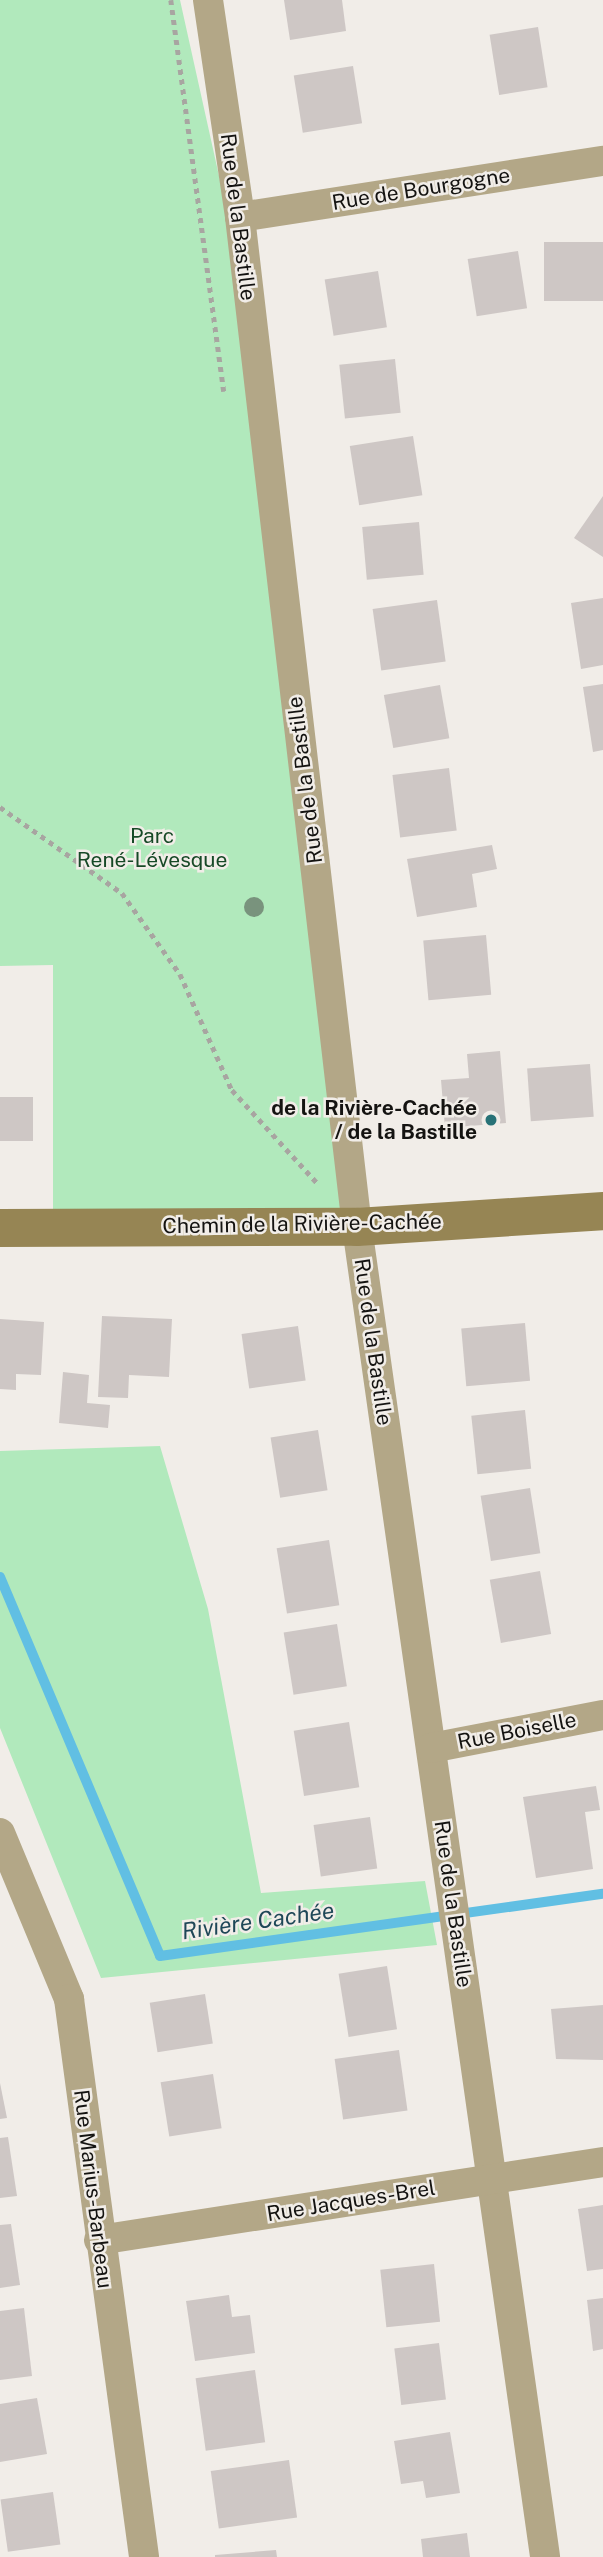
<!DOCTYPE html>
<meta charset="utf-8">
<style>
body{margin:0}
#map{position:relative;width:603px;height:2557px;overflow:hidden;background:#f1ede8;font-family:"Public Sans",sans-serif}
div>[style]{position:absolute}
.green>*{inset:0;background:#b1e9bc}
.stream>*{height:10px;margin:-5px;padding:0 5px;transform-origin:5px;border-radius:5px;background:#61bfe3}
.building>*{inset:0;background:#cec7c5;transform-origin:0 0}
.path>*{height:4.5px;margin-top:-2.25px;transform-origin:0;background:repeating-linear-gradient(90deg,#a8a5a1 0 5px,transparent 0 10px)}
.street>*{height:30px;margin:-15px;padding:0 15px;transform-origin:15px;border-radius:15px;background:#b3a787}
.secondary>*{height:38px;margin:-19px;padding:0 19px;transform-origin:19px;border-radius:19px;background:#968554}
.trees>*{width:20px;height:20px;margin:-10px;border-radius:50%;background:#79937d}
.dots>*{width:19px;height:19px;translate:-50% -50%;box-sizing:border-box;border:4px solid #f1ede8;border-radius:50%}
span{translate:-50% -50%;white-space:nowrap;text-align:center;line-height:1.15;-webkit-text-stroke:5px #f1ede8;paint-order:stroke}
.street-label{font-size:21px;color:#141311}
.park-label{font-size:21px;color:#164926}
.poi-label{font-size:21px;color:#141311;font-weight:700}
.right{translate:-100% -50%;text-align:right}
.water-label{font-size:23px;color:#1e4757;font-style:italic}
</style>
<div id="map">
<div class="green">
<div style="clip-path:polygon(0 0,180px 0,227px 212px,350px 1218px,53px 1211px,53px 965px,0 966px)"></div>
<div style="clip-path:polygon(160px 1446px,208px 1609px,261px 1893px,425px 1881px,437px 1945px,101px 1978px,0 1728px,0 1451px)"></div>
</div>
<div class="stream">
<div style="left:0;top:1577px;width:411px;rotate:67.1deg"></div>
<div style="left:160px;top:1956px;width:447px;rotate:-8deg"></div>
</div>
<div class="building">
<div style="clip-path:polygon(284px 0,342px 0,346px 31px,290px 40px)"></div>
<div style="left:538px;top:27px;width:61px;height:49px;rotate:81deg"></div>
<div style="left:353px;top:66px;width:58px;height:60px;rotate:81deg"></div>
<div style="left:603px;top:242px;width:59px;height:59px;rotate:90deg"></div>
<div style="left:518px;top:251px;width:58px;height:51px;rotate:81deg"></div>
<div style="left:378px;top:271px;width:57px;height:54px;rotate:81deg"></div>
<div style="left:395px;top:359px;width:54px;height:56px;rotate:84deg"></div>
<div style="left:413px;top:436px;width:60px;height:64px;rotate:81deg"></div>
<div style="clip-path:polygon(603px 496px,603px 557px,574px 538px)"></div>
<div style="left:419px;top:522px;width:53px;height:57px;rotate:85deg"></div>
<div style="clip-path:polygon(603px 598px,603px 665px,581px 669px,571px 603px)"></div>
<div style="left:437px;top:600px;width:62px;height:65px;rotate:82deg"></div>
<div style="clip-path:polygon(603px 684px,603px 750px,593px 752px,583px 687px)"></div>
<div style="left:440px;top:685px;width:54px;height:57px;rotate:80deg"></div>
<div style="left:449px;top:768px;width:63px;height:57px;rotate:83deg"></div>
<div style="clip-path:polygon(492px 845px,497px 869px,472px 874px,477px 907px,417px 917px,407px 859px)"></div>
<div style="left:486px;top:935px;width:60px;height:63px;rotate:85deg"></div>
<div style="clip-path:polygon(500px 1051px,506px 1123px,445px 1128px,441px 1080px,469px 1078px,467px 1054px)"></div>
<div style="left:590px;top:1064px;width:53px;height:63px;rotate:86deg"></div>
<div style="left:0;top:1097px;width:33px;height:44px"></div>
<div style="clip-path:polygon(102px 1316px,172px 1319px,169px 1377px,129px 1375px,128px 1398px,98px 1397px)"></div>
<div style="clip-path:polygon(0 1319px,44px 1322px,41px 1375px,16px 1374px,16px 1390px,0 1389px)"></div>
<div style="left:525px;top:1323px;width:58px;height:64px;rotate:85deg"></div>
<div style="left:298px;top:1326px;width:55px;height:57px;rotate:82deg"></div>
<div style="clip-path:polygon(63px 1372px,89px 1375px,87px 1403px,110px 1405px,108px 1428px,59px 1423px)"></div>
<div style="left:525px;top:1410px;width:59px;height:54px;rotate:84deg"></div>
<div style="left:318px;top:1430px;width:61px;height:48px;rotate:81deg"></div>
<div style="left:530px;top:1488px;width:66px;height:50px;rotate:81deg"></div>
<div style="left:329px;top:1540px;width:66px;height:53px;rotate:81deg"></div>
<div style="left:540px;top:1571px;width:64px;height:51px;rotate:80deg"></div>
<div style="left:337px;top:1624px;width:63px;height:54px;rotate:81deg"></div>
<div style="left:349px;top:1722px;width:66px;height:56px;rotate:81deg"></div>
<div style="clip-path:polygon(596px 1786px,600px 1810px,585px 1812px,593px 1869px,536px 1878px,523px 1797px)"></div>
<div style="left:370px;top:1817px;width:52px;height:57px;rotate:82deg"></div>
<div style="left:387px;top:1966px;width:64px;height:49px;rotate:81deg"></div>
<div style="left:205px;top:1994px;width:50px;height:56px;rotate:81deg"></div>
<div style="clip-path:polygon(603px 2005px,603px 2060px,556px 2059px,551px 2009px)"></div>
<div style="left:399px;top:2050px;width:61px;height:65px;rotate:82deg"></div>
<div style="left:213px;top:2074px;width:55px;height:53px;rotate:81deg"></div>
<div style="clip-path:polygon(0 2083px,7px 2118px,0 2119px)"></div>
<div style="clip-path:polygon(8px 2137px,17px 2196px,0 2198px,0 2138px)"></div>
<div style="clip-path:polygon(603px 2205px,603px 2269px,587px 2271px,578px 2209px)"></div>
<div style="clip-path:polygon(11px 2224px,20px 2285px,0 2288px,0 2225px)"></div>
<div style="left:434px;top:2264px;width:58px;height:54px;rotate:84deg"></div>
<div style="clip-path:polygon(229px 2295px,232px 2317px,250px 2315px,255px 2353px,195px 2361px,186px 2301px)"></div>
<div style="clip-path:polygon(603px 2298px,603px 2349px,593px 2351px,587px 2300px)"></div>
<div style="clip-path:polygon(24px 2308px,32px 2376px,0 2380px,0 2311px)"></div>
<div style="left:439px;top:2343px;width:57px;height:45px;rotate:83deg"></div>
<div style="left:255px;top:2370px;width:73px;height:60px;rotate:82deg"></div>
<div style="clip-path:polygon(37px 2398px,47px 2454px,0 2462px,0 2404px)"></div>
<div style="clip-path:polygon(450px 2432px,460px 2493px,426px 2498px,423px 2481px,401px 2484px,394px 2441px)"></div>
<div style="left:289px;top:2460px;width:58px;height:79px;rotate:82deg"></div>
<div style="left:53px;top:2492px;width:53px;height:53px;rotate:82deg"></div>
<div style="clip-path:polygon(467px 2533px,470px 2557px,423px 2557px,421px 2539px)"></div>
<div style="clip-path:polygon(276px 2550px,277px 2557px,215px 2557px,215px 2555px)"></div>
</div>
<div class="path">
<div style="left:171px;top:0;width:395px;rotate:82.3deg"></div>
<div style="left:0;top:807px;width:149px;rotate:35.2deg"></div>
<div style="left:122px;top:893px;width:100px;rotate:54.4deg"></div>
<div style="left:180px;top:974px;width:127px;rotate:65.9deg"></div>
<div style="left:232px;top:1090px;width:127px;rotate:47.5deg"></div>
</div>
<div class="street">
<div style="left:208px;top:0;width:219px;rotate:81.6deg"></div>
<div style="left:240px;top:217px;width:1017px;rotate:83.39deg"></div>
<div style="left:357px;top:1227px;width:1343px;rotate:81.95deg"></div>
<div style="left:240px;top:217px;width:367px;rotate:-8.8deg"></div>
<div style="left:431px;top:1748px;width:175px;rotate:-10.9deg"></div>
<div style="left:0;top:1833px;width:180px;rotate:67.4deg"></div>
<div style="left:69px;top:1999px;width:563px;rotate:82.34deg"></div>
<div style="left:99px;top:2240px;width:510px;rotate:-8.8deg"></div>
</div>
<div class="secondary">
<div style="left:0;top:1228px;width:357px;rotate:-0.2deg"></div>
<div style="left:357px;top:1227px;width:247px;rotate:-3.7deg"></div>
</div>
<div class="trees">
<div style="left:254px;top:907px"></div>
</div>
<div class="dots">
<div style="left:491px;top:1120px;background:#287277"></div>
</div>
<div class="street-label">
<span style="left:421px;top:189px;rotate:-9deg">Rue de Bourgogne</span>
<span style="left:238px;top:217px;rotate:83deg">Rue de la Bastille</span>
<span style="left:305px;top:780px;rotate:-97deg">Rue de la Bastille</span>
<span style="left:302px;top:1224px;rotate:-1deg">Chemin de la Rivière-Cachée</span>
<span style="left:373px;top:1342px;rotate:82deg">Rue de la Bastille</span>
<span style="left:517px;top:1731px;rotate:-11deg">Rue Boiselle</span>
<span style="left:453px;top:1904px;rotate:82deg">Rue de la Bastille</span>
<span style="left:93px;top:2189px;rotate:83deg">Rue Marius-Barbeau</span>
<span style="left:351px;top:2201px;rotate:-9deg">Rue Jacques-Brel</span>
</div>
<div class="park-label">
<span style="left:152px;top:848px">Parc<br>René-Lévesque</span>
</div>
<div class="poi-label">
<span class="right" style="left:477px;top:1120px">de la Rivière-Cachée<br>/ de la Bastille</span>
</div>
<div class="water-label">
<span style="left:258px;top:1921px;rotate:-8deg">Rivière Cachée</span>
</div>
</div>
